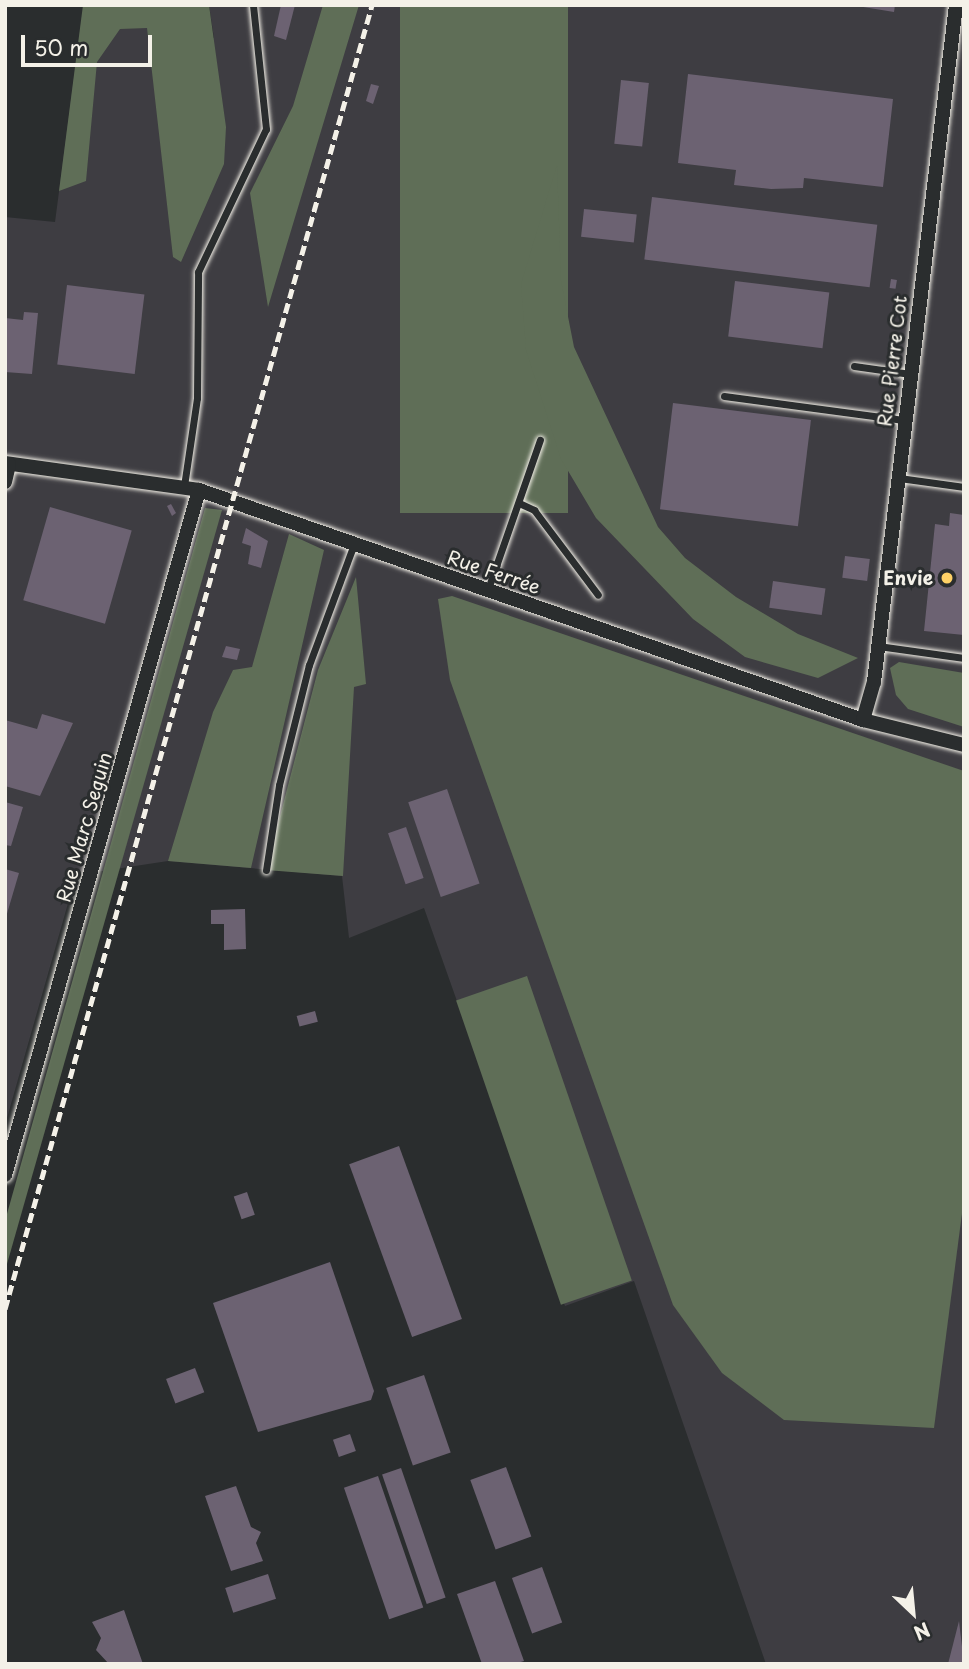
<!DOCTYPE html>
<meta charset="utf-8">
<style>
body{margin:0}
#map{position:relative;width:969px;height:1669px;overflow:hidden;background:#2a2d2e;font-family:"Playpen Sans",sans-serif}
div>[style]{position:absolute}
.built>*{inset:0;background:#3e3d42}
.green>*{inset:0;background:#5f6e57;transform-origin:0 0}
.building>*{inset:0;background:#6c6272;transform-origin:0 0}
.roads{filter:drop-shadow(0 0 2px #f4f1e8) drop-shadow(0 0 2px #f4f1e8)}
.lane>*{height:7px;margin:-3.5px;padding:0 3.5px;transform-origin:3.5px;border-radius:3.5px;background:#2a2d2e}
.street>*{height:14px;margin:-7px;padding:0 7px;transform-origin:7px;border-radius:7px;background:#2a2d2e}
.rail>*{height:5px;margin-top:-2.5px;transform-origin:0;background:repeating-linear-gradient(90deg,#f4f1e8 0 10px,transparent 0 15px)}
.dots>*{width:19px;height:19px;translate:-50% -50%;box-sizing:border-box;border:4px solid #2a2d2e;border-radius:50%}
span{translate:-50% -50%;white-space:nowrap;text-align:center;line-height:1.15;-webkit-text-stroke:6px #2a2d2e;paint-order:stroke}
.street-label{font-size:19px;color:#f4f1e8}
.poi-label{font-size:19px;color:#f4f1e8;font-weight:700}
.right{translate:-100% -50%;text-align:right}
.frame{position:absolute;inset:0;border:7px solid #f4f1e8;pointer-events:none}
.north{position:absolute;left:878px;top:1578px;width:70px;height:70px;-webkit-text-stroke:5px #2a2d2e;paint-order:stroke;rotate:154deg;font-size:19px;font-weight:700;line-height:28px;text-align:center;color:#f4f1e8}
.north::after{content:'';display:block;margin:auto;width:24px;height:32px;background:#f4f1e8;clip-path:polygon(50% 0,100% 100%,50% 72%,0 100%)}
.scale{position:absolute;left:21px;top:35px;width:131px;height:32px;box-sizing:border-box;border:4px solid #f4f1e8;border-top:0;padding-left:9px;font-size:21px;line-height:24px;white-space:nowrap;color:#f4f1e8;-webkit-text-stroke:5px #2a2d2e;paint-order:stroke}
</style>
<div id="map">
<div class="built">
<div style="clip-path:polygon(209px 5px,964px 5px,964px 1664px,766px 1664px,634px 1281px,565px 1306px,424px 908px,349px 938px,342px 876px,168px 861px,76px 875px,5px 1125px,5px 217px,55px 222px,82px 16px,214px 38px)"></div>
</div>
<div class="green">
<div style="clip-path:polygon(83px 5px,209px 5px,226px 127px,224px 164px,181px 262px,173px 257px,147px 28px,120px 29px,97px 62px,86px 181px,59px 191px)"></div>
<div style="clip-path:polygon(323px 5px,359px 5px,268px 307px,250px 193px,293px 106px)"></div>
<div style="left:400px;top:5px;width:168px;height:508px"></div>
<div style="clip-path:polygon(557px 165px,561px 281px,574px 347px,658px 527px,685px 558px,736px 597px,798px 634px,858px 658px,818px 678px,745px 657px,693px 619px,596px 518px,561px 459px,526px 350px,521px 284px)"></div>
<div style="clip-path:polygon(205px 508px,222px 510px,5px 1271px,5px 1221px)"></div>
<div style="clip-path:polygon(289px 534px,324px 550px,251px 868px,168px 861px,213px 712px,233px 670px,252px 667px)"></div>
<div style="clip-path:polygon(356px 577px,366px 684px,354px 687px,343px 876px,266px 870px,318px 670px)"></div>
<div style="clip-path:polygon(452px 596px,964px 771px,964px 1198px,934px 1428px,784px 1420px,722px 1373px,673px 1305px,450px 680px,438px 599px)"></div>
<div style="clip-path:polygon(899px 662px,964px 673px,964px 727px,908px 709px,896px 695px,890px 668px)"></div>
<div style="left:527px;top:976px;width:322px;height:75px;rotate:71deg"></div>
</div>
<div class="building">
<div style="clip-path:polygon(281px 5px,295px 5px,286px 40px,274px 36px)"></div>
<div style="clip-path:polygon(851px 5px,895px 5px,894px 12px)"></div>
<div style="clip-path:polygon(688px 74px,893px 99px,883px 187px,804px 178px,803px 188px,771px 189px,734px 185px,736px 170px,678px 163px)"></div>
<div style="left:621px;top:80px;width:28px;height:64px;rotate:6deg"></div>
<div style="clip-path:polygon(371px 84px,379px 86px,373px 104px,366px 101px)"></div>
<div style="left:652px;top:197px;width:227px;height:63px;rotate:7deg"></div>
<div style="left:584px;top:209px;width:53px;height:28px;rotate:6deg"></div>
<div style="left:891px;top:279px;width:6px;height:9px;rotate:9deg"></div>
<div style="left:735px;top:281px;width:95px;height:56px;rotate:7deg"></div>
<div style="left:67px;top:285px;width:78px;height:80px;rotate:7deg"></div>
<div style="clip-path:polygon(24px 312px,38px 313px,32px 374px,5px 372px,5px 318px,23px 320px)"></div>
<div style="left:673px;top:403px;width:139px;height:107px;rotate:7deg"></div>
<div style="clip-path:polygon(171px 504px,176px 513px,172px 516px,167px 506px)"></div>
<div style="left:50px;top:507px;width:85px;height:97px;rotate:16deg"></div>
<div style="clip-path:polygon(950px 513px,964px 515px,964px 635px,924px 631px,935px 524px,949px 526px)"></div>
<div style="clip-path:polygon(246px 528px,268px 541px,261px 568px,248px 564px,251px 546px,242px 543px)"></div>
<div style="left:845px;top:556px;width:25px;height:22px;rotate:7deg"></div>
<div style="left:773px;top:581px;width:53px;height:27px;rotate:8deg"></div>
<div style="clip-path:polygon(226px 646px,240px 649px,237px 660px,222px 657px)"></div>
<div style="clip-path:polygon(42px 714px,73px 723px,40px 796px,5px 786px,5px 720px,37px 729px)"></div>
<div style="left:447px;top:789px;width:100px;height:41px;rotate:71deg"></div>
<div style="clip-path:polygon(5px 802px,23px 807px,11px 846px,5px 845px)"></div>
<div style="left:406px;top:827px;width:54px;height:19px;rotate:71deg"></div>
<div style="clip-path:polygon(5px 869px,19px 873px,6px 917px,5px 917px)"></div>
<div style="clip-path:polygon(245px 909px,246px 949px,224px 950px,224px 924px,211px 924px,211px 910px)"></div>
<div style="left:315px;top:1011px;width:11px;height:19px;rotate:75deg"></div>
<div style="left:399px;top:1146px;width:184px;height:53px;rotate:70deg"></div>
<div style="left:247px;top:1192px;width:24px;height:14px;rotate:71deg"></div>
<div style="clip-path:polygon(330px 1262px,374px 1391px,371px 1400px,258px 1432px,213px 1303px)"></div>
<div style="left:195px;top:1368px;width:26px;height:31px;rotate:69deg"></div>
<div style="left:424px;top:1375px;width:82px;height:40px;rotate:71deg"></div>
<div style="left:350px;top:1434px;width:18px;height:18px;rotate:71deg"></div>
<div style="left:506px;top:1467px;width:74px;height:38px;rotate:70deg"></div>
<div style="left:401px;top:1468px;width:137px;height:20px;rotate:71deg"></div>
<div style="left:378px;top:1476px;width:139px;height:36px;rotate:71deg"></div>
<div style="clip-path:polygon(236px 1486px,251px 1527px,261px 1532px,256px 1543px,263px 1561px,231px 1571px,205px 1496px)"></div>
<div style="left:542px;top:1567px;width:59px;height:32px;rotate:70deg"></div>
<div style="left:268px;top:1574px;width:26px;height:45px;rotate:72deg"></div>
<div style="clip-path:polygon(495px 1581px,524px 1661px,514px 1664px,482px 1664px,457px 1594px)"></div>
<div style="clip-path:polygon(124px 1610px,143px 1664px,109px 1664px,96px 1650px,101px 1638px,92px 1622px)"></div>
<div style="clip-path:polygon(959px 1621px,964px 1664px,948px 1664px)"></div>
</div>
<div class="roads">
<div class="lane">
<div style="left:854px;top:366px;width:57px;rotate:8.1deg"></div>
<div style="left:724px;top:396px;width:183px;rotate:7.6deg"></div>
<div style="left:899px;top:478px;width:66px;rotate:7.9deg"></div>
<div style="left:184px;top:486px;width:89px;rotate:-81.6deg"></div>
<div style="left:197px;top:398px;width:126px;rotate:-89.5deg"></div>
<div style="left:198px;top:272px;width:158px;rotate:-64.6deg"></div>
<div style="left:266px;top:129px;width:125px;rotate:-96deg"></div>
<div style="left:519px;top:503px;width:17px;rotate:25deg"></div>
<div style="left:534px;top:510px;width:106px;rotate:53deg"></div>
<div style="left:488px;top:589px;width:158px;rotate:-70.8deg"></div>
<div style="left:878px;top:646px;width:87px;rotate:7.9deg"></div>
<div style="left:266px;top:870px;width:86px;rotate:-81.3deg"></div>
<div style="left:279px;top:785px;width:124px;rotate:-76deg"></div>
<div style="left:309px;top:665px;width:129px;rotate:-69.6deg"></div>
</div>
<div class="street">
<div style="left:5px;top:463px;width:196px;rotate:7.9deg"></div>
<div style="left:199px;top:490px;width:703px;rotate:19.11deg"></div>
<div style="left:863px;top:720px;width:104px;rotate:13.9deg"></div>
<div style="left:5px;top:482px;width:18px;rotate:-77deg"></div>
<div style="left:863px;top:720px;width:40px;rotate:-74deg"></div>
<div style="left:874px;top:682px;width:682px;rotate:-83.09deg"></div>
<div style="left:5px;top:1175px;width:712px;rotate:-74.19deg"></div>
</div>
</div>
<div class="rail">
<div style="left:5px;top:1309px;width:1355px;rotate:-74.28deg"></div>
</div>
<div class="dots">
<div style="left:947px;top:578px;background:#ffd166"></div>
</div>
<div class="street-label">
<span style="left:892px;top:361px;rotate:-83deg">Rue Pierre Cot</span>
<span style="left:494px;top:572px;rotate:19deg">Rue Ferrée</span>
<span style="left:84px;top:827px;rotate:-74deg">Rue Marc Seguin</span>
</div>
<div class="poi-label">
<span class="right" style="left:933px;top:578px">Envie</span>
</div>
<div class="frame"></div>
<div class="north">N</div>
<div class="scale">50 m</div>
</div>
